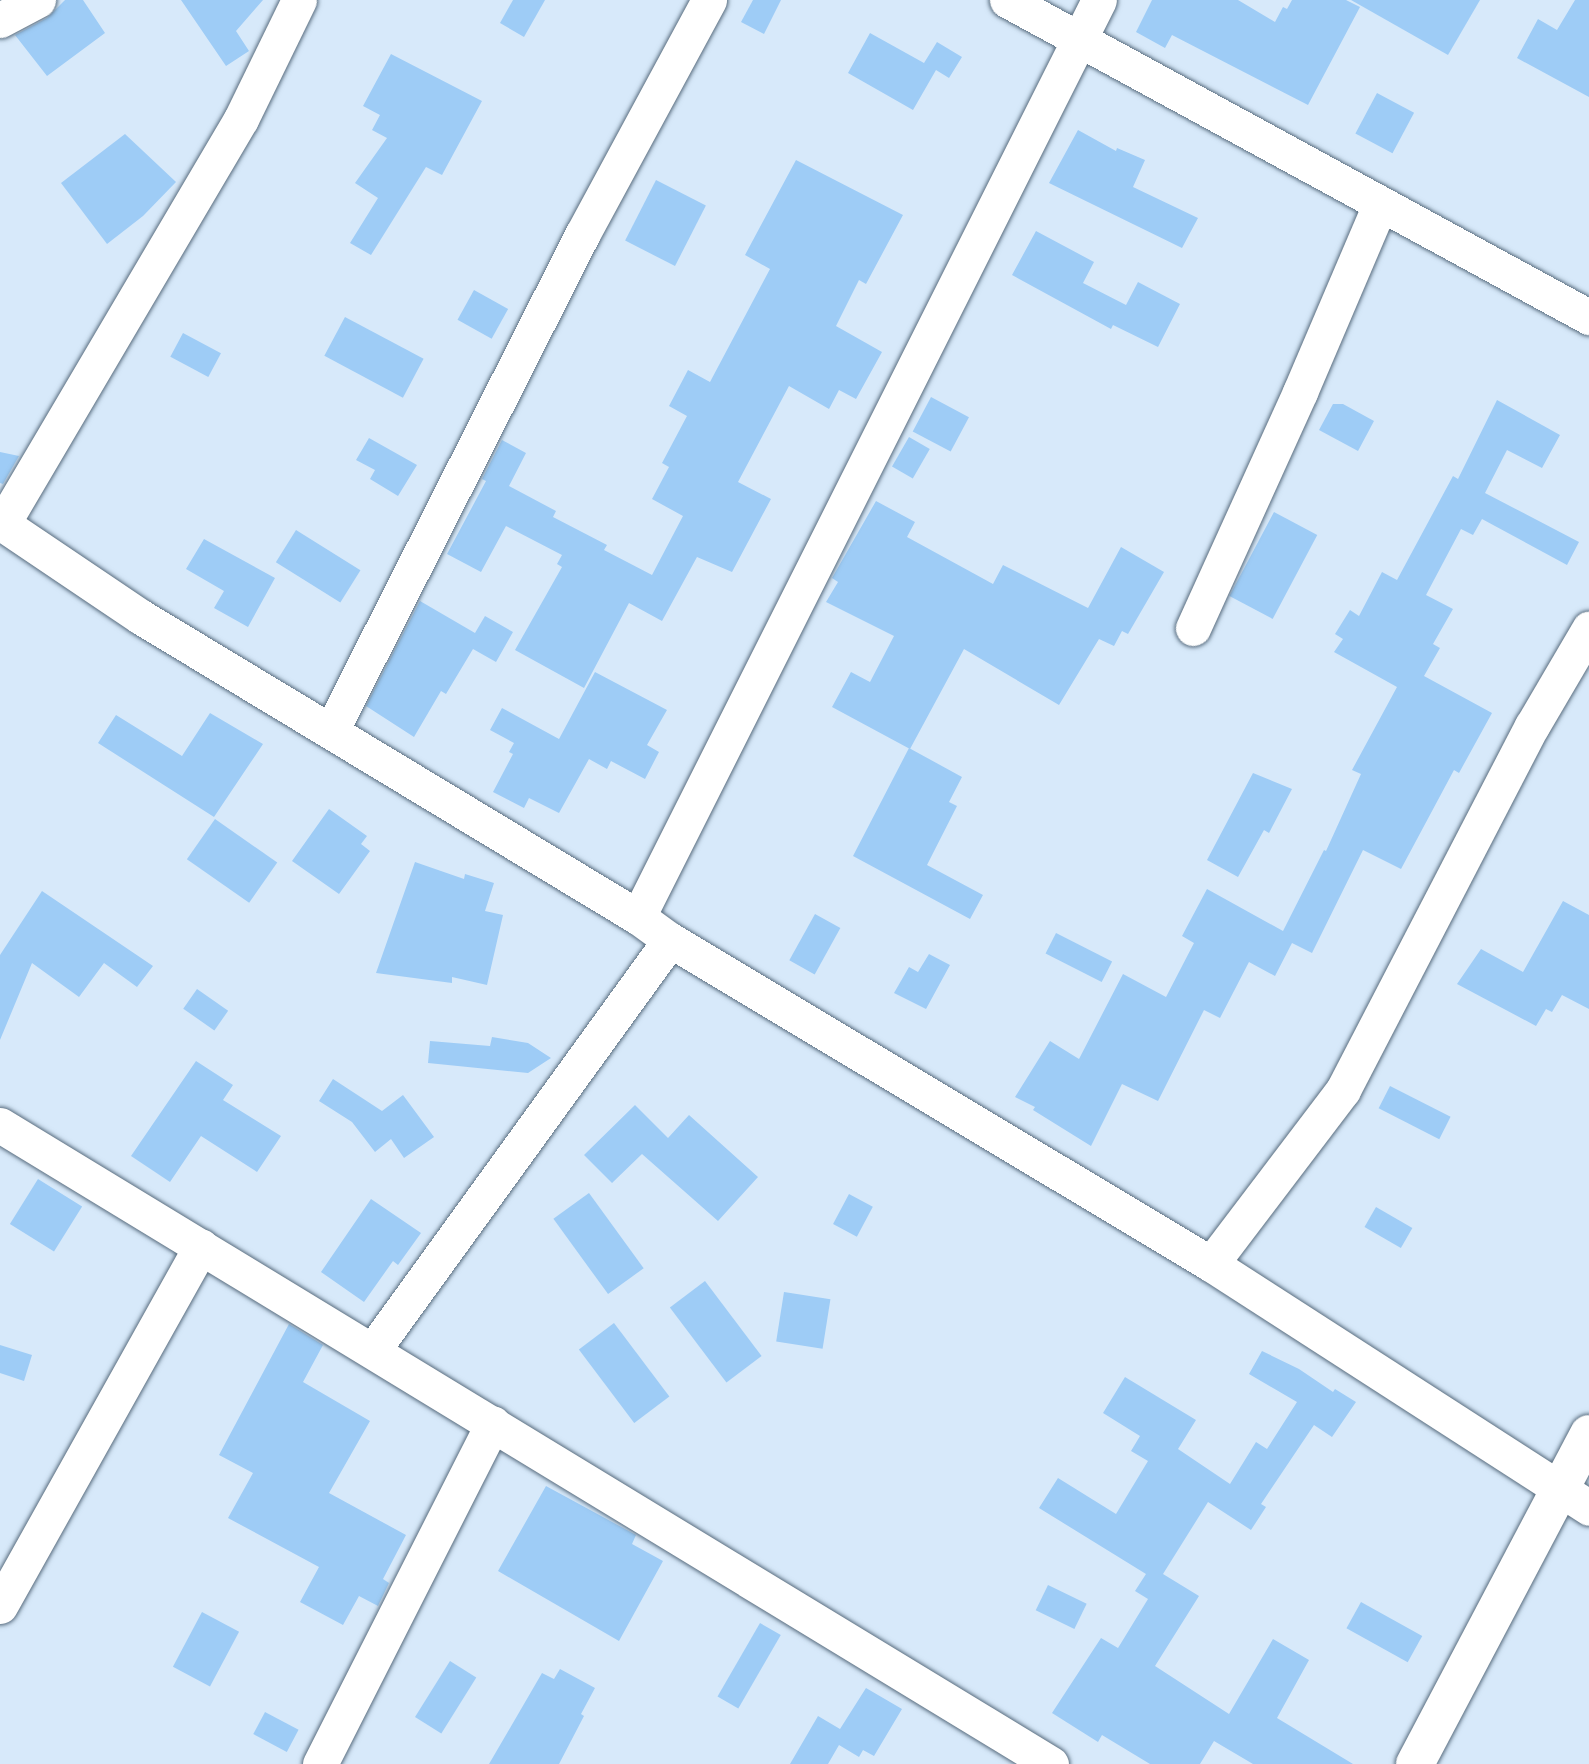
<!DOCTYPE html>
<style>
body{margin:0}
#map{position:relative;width:1589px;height:1764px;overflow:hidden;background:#d7e9fa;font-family:"Playfair Display",serif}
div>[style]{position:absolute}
.building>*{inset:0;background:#9eccf6;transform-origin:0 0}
.roads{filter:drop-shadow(0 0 2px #586c7e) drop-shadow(0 0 2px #586c7e)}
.street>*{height:35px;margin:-17.5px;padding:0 17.5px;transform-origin:17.5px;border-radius:17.5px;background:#fff}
.secondary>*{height:38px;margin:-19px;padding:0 19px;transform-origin:19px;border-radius:19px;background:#fff}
span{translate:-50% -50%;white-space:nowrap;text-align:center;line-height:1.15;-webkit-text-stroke:6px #ecf5fe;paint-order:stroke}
</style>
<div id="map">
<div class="building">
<div style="clip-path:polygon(65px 0,83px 0,105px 33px,47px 76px,15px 35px,47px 18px)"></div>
<div style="clip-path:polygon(181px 0,263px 0,236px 31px,249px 51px,226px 66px)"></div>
<div style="clip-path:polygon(513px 0,545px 0,524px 37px,500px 23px)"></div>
<div style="clip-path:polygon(753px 0,781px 0,764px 34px,741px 22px)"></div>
<div style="clip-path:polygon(1152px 0,1238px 0,1275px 22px,1283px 7px,1287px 9px,1292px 0,1346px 0,1360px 7px,1308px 105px,1172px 35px,1165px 48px,1136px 32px)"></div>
<div style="clip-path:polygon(1351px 0,1480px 0,1448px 55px)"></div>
<div style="clip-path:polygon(1575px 0,1589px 0,1589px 97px,1517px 58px,1538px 19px,1557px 30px)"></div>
<div style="clip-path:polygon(870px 33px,924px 63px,937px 42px,962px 57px,949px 78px,936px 70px,913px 110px,848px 73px)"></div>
<div style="clip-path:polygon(391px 54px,482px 101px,442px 175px,426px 167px,371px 255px,350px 243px,378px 198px,355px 183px,387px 138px,372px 130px,380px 115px,363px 106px)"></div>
<div style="left:1377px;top:93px;width:42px;height:46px;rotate:28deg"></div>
<div style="clip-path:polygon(1078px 130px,1116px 151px,1117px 148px,1145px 160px,1133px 187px,1198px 218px,1182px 248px,1049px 183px)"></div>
<div style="clip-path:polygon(125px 134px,176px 182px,143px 216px,107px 244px,61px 183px)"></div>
<div style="clip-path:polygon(796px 160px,903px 215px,866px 284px,859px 280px,836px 326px,882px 352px,856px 399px,839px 390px,829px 409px,789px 386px,738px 482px,771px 499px,732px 572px,697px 557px,662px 621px,629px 603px,584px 688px,515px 650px,562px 567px,557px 564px,562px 555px,506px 526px,481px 572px,447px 554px,486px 481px,482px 479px,502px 440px,526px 453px,509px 486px,556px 511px,553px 517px,607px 545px,604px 550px,652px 575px,683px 516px,652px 499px,669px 467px,662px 463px,687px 416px,669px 406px,688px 370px,710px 382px,770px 269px,745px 255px)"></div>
<div style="left:656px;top:180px;width:56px;height:68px;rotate:27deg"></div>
<div style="clip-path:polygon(1036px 231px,1094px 262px,1083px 283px,1126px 305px,1138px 282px,1180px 304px,1158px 347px,1113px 325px,1111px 329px,1012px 275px)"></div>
<div style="left:474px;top:290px;width:39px;height:34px;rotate:29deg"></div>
<div style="left:345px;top:317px;width:89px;height:44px;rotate:28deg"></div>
<div style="left:183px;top:333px;width:43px;height:27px;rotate:28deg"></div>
<div style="left:931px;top:397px;width:43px;height:39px;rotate:28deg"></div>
<div style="clip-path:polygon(1497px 400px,1560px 435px,1542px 468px,1507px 450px,1485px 493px,1579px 542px,1567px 565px,1482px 519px,1473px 535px,1461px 529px,1426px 595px,1453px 609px,1433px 644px,1440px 648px,1424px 676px,1492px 713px,1459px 773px,1454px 770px,1401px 869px,1363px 850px,1312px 953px,1292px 943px,1275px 976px,1249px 962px,1220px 1018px,1204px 1010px,1158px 1101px,1122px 1084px,1091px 1146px,1033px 1110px,1035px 1107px,1015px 1097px,1050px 1041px,1079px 1059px,1123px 974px,1166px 997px,1194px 943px,1182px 936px,1207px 889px,1283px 931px,1324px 850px,1326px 851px,1361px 774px,1352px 770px,1397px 687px,1334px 652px,1343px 639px,1335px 634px,1350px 610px,1359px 616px,1382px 572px,1397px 580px,1453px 476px,1458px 479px)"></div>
<div style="clip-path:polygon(1333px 404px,1343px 404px,1374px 421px,1358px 451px,1319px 430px)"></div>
<div style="left:909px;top:437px;width:24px;height:34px;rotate:30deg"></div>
<div style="clip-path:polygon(369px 438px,417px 465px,398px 496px,370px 479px,375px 470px,356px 460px)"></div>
<div style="clip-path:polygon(0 452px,19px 456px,3px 484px,0 483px)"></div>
<div style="clip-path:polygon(876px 501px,915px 522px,907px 537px,993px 584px,1003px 565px,1088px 608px,1121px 547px,1164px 572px,1128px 634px,1122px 631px,1114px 646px,1099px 639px,1059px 705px,964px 649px,910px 749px,832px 707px,851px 672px,870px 682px,894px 636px,826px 602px,838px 582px,832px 578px)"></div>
<div style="left:1274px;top:512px;width:49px;height:95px;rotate:28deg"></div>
<div style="left:296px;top:530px;width:76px;height:38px;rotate:32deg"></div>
<div style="clip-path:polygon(204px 539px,275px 578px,248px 627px,214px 608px,224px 591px,186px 569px)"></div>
<div style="clip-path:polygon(420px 601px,475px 633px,485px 616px,513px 632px,496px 662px,473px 649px,446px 694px,441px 691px,414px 737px,366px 706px)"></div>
<div style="clip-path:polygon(595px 672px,667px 710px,647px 745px,659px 752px,645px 779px,611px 761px,607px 769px,589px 759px,559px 813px,529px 798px,524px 808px,493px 792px,513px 754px,509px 752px,514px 743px,490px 730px,502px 708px,559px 739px)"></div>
<div style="clip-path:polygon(210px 713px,263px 744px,214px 817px,98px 743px,116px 715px,182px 756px)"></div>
<div style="clip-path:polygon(909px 748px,962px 777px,949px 802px,957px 806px,927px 865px,983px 895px,970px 919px,853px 856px)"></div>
<div style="clip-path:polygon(1253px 773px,1292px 789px,1269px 833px,1264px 830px,1238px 877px,1207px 860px)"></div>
<div style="clip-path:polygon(329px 809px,367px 836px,361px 844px,370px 851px,339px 894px,292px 861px)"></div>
<div style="left:215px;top:819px;width:76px;height:49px;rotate:35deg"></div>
<div style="clip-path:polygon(415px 862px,464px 879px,465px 874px,494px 883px,485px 911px,503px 915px,487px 985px,452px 977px,452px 983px,376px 973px)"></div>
<div style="clip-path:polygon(42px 891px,153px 966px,137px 987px,104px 963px,79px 997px,32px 963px,0 1040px,0 955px)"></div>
<div style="clip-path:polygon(1563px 901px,1589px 915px,1589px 1009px,1562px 995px,1552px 1012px,1546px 1009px,1536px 1026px,1457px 984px,1481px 949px,1523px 972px)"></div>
<div style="left:815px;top:914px;width:29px;height:53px;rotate:29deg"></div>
<div style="left:1056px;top:933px;width:63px;height:23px;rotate:27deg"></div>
<div style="clip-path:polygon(929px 954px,950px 965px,926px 1009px,894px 993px,909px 967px,918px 972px)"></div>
<div style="left:197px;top:989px;width:38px;height:24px;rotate:35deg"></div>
<div style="clip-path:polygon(492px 1037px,528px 1043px,551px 1058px,528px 1073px,428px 1063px,430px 1041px,490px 1046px)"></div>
<div style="clip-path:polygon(196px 1061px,233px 1085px,223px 1100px,281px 1136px,257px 1172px,201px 1136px,170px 1182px,131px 1156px)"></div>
<div style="clip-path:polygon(333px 1079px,382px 1111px,403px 1095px,434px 1137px,404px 1158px,391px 1139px,375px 1152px,352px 1122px,319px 1101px)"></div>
<div style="left:1390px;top:1086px;width:68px;height:25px;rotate:27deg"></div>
<div style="clip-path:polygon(635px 1105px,668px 1138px,689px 1115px,758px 1177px,718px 1221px,642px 1154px,612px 1183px,584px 1155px)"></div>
<div style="left:38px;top:1179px;width:52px;height:53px;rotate:32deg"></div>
<div style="left:589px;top:1193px;width:93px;height:44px;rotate:54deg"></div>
<div style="left:849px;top:1194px;width:27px;height:34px;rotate:28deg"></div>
<div style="clip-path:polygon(371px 1199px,421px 1233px,398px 1265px,393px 1261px,364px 1302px,321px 1272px)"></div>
<div style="left:1376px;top:1207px;width:42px;height:23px;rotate:30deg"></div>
<div style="left:705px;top:1281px;width:94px;height:44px;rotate:53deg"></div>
<div style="left:784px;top:1292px;width:47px;height:50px;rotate:9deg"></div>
<div style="left:614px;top:1323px;width:92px;height:44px;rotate:53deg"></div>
<div style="clip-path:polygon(289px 1324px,323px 1345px,303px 1382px,370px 1421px,329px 1493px,406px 1535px,383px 1579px,389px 1583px,378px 1606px,359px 1596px,343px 1625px,300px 1602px,319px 1567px,228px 1518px,253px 1473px,219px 1455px)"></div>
<div style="clip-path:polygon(0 1345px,32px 1355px,24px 1381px,0 1373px)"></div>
<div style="clip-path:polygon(1262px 1351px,1299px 1369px,1333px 1392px,1335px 1389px,1356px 1402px,1332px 1437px,1314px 1425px,1261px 1504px,1266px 1507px,1251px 1530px,1208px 1502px,1163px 1574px,1199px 1596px,1155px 1666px,1229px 1714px,1273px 1639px,1309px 1660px,1277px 1718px,1353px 1764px,1253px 1764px,1214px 1741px,1200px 1764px,1150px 1764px,1102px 1735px,1098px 1742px,1052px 1713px,1101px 1638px,1118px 1648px,1148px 1599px,1135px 1591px,1146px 1574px,1039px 1508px,1058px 1478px,1116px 1514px,1148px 1461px,1131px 1451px,1140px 1436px,1103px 1413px,1125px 1377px,1196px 1420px,1178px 1449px,1230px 1484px,1256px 1442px,1267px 1449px,1297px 1402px,1249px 1374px)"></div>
<div style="clip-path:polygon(546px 1486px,636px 1535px,632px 1544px,663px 1561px,619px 1641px,498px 1571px)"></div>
<div style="left:1048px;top:1585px;width:43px;height:28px;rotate:26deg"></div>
<div style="left:1361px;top:1602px;width:70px;height:30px;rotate:29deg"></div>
<div style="left:202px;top:1612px;width:42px;height:62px;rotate:28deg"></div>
<div style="left:760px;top:1623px;width:24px;height:85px;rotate:30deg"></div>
<div style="left:450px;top:1661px;width:31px;height:66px;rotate:32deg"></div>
<div style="clip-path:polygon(560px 1669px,595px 1688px,581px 1714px,584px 1716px,559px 1764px,489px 1764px,542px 1673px,554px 1679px)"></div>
<div style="clip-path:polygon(866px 1688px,902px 1709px,874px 1756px,863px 1750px,859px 1757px,839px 1745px,828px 1764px,790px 1764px,818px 1716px,840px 1729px)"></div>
<div style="left:265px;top:1712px;width:38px;height:25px;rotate:28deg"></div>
</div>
<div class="roads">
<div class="street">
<div style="left:1007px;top:0;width:663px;rotate:28.58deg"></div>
<div style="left:0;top:20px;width:43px;rotate:-27.8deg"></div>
<div style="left:0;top:522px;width:170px;rotate:34deg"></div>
<div style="left:141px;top:617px;width:581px;rotate:31.12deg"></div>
<div style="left:638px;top:917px;width:39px;rotate:36deg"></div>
<div style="left:670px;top:940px;width:631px;rotate:30.92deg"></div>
<div style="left:1211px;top:1264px;width:450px;rotate:32.8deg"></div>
<div style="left:3px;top:523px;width:469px;rotate:-59.5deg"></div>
<div style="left:241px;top:119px;width:132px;rotate:-64deg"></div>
<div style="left:1193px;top:628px;width:259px;rotate:-65.6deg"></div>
<div style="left:1300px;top:392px;width:204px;rotate:-66.9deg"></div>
<div style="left:331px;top:731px;width:556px;rotate:-63.16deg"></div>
<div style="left:582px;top:235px;width:267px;rotate:-61.6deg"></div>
<div style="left:638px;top:917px;width:1026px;rotate:-63.31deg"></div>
<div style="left:0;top:1125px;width:1230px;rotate:31.3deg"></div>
<div style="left:1211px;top:1264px;width:218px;rotate:-52.8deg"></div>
<div style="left:1343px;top:1090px;width:410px;rotate:-62.6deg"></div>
<div style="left:1532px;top:726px;width:113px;rotate:-59.6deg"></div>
<div style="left:373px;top:1350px;width:506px;rotate:-54.08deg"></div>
<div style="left:0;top:1606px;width:412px;rotate:-60.8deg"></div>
<div style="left:320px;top:1764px;width:382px;rotate:-63.1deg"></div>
</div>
<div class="secondary">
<div style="left:1415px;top:1764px;width:373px;rotate:-62.2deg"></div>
</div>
</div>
</div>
